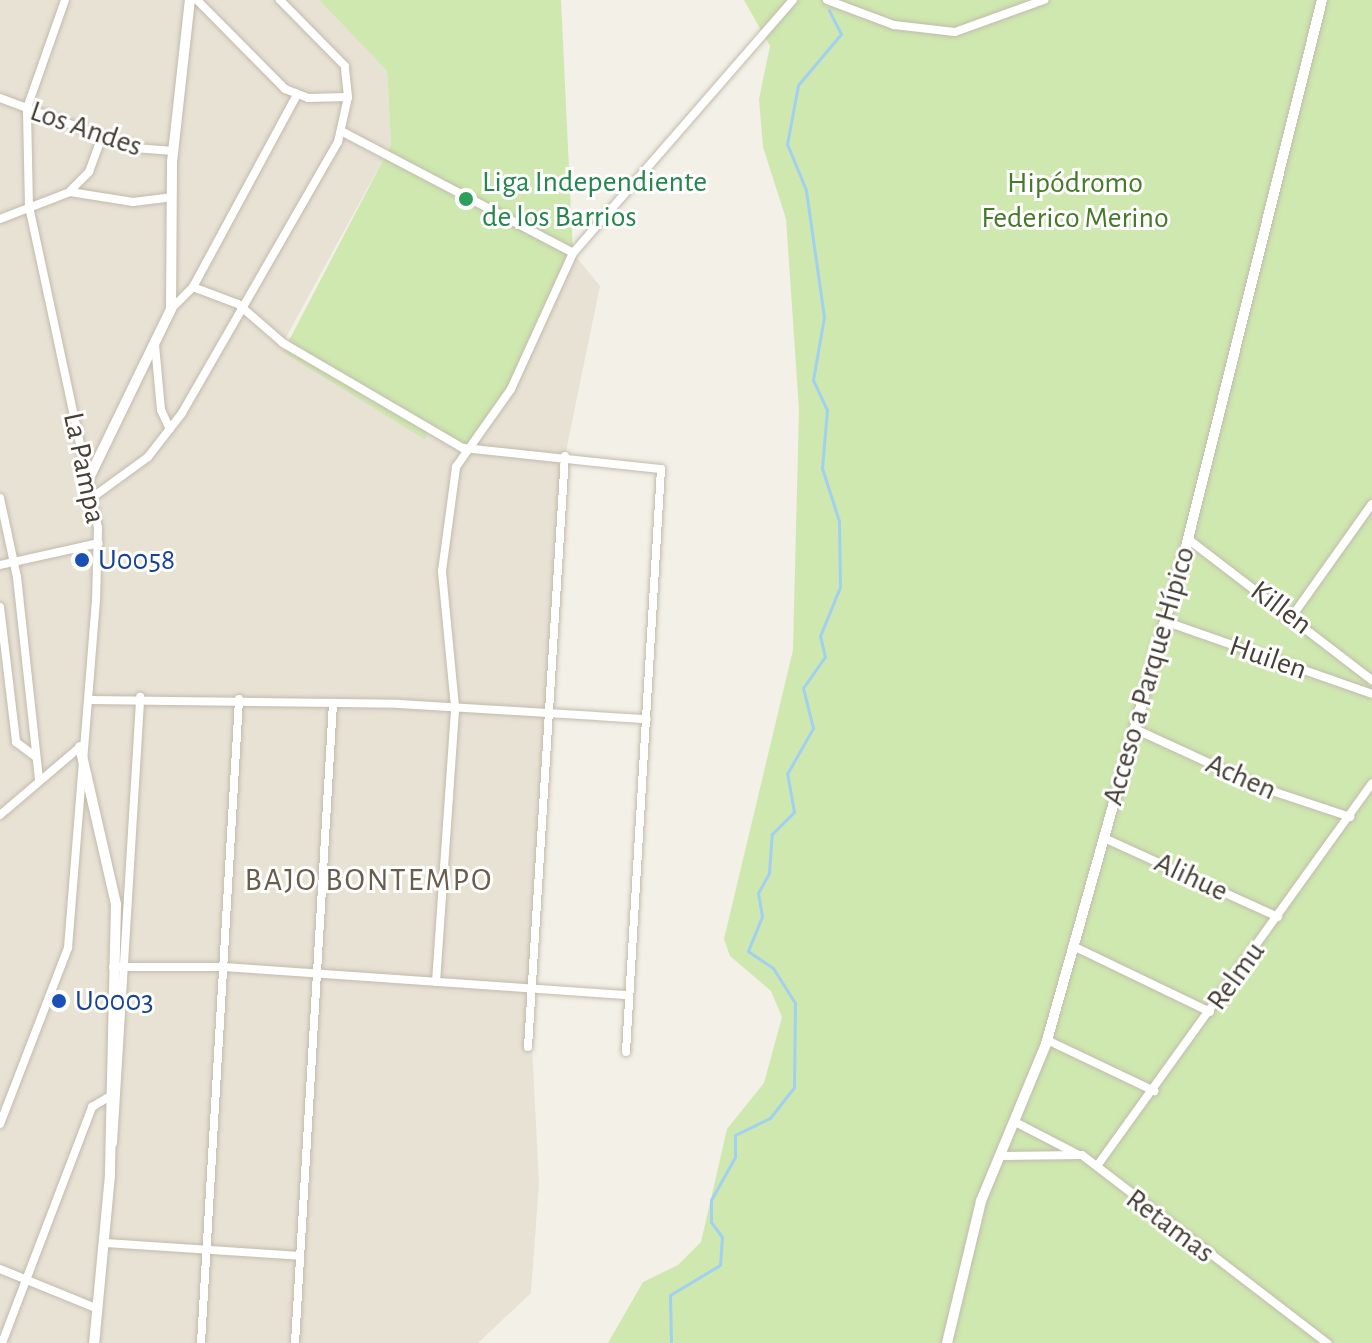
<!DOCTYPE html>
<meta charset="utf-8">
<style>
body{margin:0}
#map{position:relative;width:1372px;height:1343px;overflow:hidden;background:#f3f0e7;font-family:"Alegreya Sans",sans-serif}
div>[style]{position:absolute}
.residential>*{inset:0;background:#e8e2d5}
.green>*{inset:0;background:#cee8af}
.stream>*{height:3px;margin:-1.5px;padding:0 1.5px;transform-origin:1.5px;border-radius:1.5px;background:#a2d0f1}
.roads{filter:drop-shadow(0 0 2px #c2bbac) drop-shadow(0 0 2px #c2bbac)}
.minor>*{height:8px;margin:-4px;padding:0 4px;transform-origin:4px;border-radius:4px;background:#fff}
.tertiary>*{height:10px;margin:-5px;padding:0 5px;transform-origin:5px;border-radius:5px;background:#fff}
.dots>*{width:22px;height:22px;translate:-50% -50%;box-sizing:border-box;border:4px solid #fff;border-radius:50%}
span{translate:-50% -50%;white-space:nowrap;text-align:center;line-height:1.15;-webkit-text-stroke:6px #fff;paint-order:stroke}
.street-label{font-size:30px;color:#474036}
.leisure-label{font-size:30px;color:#27864d}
.left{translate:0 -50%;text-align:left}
.park-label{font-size:30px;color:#467928}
.transit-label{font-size:30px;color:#164399}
.neighbourhood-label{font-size:32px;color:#695e4d;letter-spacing:2px}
</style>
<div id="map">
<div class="residential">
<div style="clip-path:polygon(0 0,319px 0,387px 71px,391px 145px,283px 343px,573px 253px,600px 286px,565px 456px,529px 987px,539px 1183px,531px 1293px,478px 1343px,0 1343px)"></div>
</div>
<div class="green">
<div style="clip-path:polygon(319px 0,561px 0,573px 253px,496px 415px,463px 448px,430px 430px,424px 439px,283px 352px,391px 145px,387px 71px)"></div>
<div style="clip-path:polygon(744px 0,1372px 0,1372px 1343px,608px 1343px,643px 1282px,678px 1265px,701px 1242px,727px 1129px,764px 1083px,782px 1017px,771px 991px,730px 956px,724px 939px,793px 650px,799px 409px,786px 219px,763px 147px,759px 99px,770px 46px)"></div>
</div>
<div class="stream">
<div style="left:671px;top:1343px;width:48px;rotate:-91.2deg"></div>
<div style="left:670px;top:1295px;width:58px;rotate:-31deg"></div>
<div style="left:720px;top:1265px;width:28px;rotate:-86deg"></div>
<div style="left:722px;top:1237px;width:19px;rotate:-126deg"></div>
<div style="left:711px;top:1222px;width:22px;rotate:-90deg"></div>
<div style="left:711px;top:1200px;width:49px;rotate:-60.8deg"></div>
<div style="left:735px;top:1157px;width:22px;rotate:-90deg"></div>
<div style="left:735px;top:1135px;width:39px;rotate:-26deg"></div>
<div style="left:770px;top:1118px;width:39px;rotate:-52deg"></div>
<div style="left:794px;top:1087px;width:84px;rotate:-89.3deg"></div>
<div style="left:795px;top:1003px;width:41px;rotate:-122.2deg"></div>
<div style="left:773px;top:968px;width:30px;rotate:-146deg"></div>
<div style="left:748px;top:951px;width:38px;rotate:-68deg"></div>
<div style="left:762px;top:916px;width:23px;rotate:-100deg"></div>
<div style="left:758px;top:893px;width:23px;rotate:-61deg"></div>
<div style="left:769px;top:873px;width:39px;rotate:-86deg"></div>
<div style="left:772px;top:834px;width:31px;rotate:-45deg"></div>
<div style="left:794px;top:812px;width:39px;rotate:-100deg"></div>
<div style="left:787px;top:774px;width:53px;rotate:-60.5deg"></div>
<div style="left:813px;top:728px;width:41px;rotate:-104deg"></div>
<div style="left:803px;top:688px;width:38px;rotate:-55deg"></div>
<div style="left:825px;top:657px;width:22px;rotate:-103deg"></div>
<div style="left:820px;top:636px;width:53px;rotate:-67.8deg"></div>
<div style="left:840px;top:587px;width:66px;rotate:-90.9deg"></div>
<div style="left:839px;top:521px;width:56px;rotate:-107.8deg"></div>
<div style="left:822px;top:468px;width:58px;rotate:-85.1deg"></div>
<div style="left:827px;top:410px;width:33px;rotate:-115deg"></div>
<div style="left:813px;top:380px;width:64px;rotate:-80.1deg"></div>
<div style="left:824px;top:317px;width:128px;rotate:-98.1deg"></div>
<div style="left:806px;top:190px;width:50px;rotate:-112.4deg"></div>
<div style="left:787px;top:144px;width:60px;rotate:-79.4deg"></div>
<div style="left:798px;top:85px;width:67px;rotate:-49.9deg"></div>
<div style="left:841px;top:34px;width:27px;rotate:-117deg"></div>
</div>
<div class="roads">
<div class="minor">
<div style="left:197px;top:0;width:125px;rotate:45.3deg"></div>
<div style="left:285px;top:89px;width:25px;rotate:21deg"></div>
<div style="left:308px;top:98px;width:40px;rotate:-1.4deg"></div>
<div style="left:827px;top:0;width:72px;rotate:20.5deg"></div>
<div style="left:894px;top:25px;width:61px;rotate:6.5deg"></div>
<div style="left:955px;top:32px;width:95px;rotate:-19.8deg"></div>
<div style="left:0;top:98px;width:143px;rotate:20.5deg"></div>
<div style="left:134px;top:148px;width:40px;rotate:4.3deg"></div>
<div style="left:341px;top:131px;width:262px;rotate:27.7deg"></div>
<div style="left:70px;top:191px;width:27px;rotate:-45deg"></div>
<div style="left:89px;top:172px;width:38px;rotate:-70deg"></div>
<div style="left:0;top:219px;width:75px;rotate:-21.1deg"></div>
<div style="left:70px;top:192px;width:64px;rotate:9deg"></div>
<div style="left:133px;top:202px;width:39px;rotate:-7deg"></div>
<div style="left:193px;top:287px;width:48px;rotate:20.7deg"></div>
<div style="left:238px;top:304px;width:60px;rotate:40.9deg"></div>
<div style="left:283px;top:343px;width:208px;rotate:30.3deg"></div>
<div style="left:463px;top:448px;width:199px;rotate:6.1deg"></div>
<div style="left:661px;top:469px;width:584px;rotate:93.44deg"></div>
<div style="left:171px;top:309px;width:31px;rotate:-45deg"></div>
<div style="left:193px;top:287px;width:218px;rotate:-61.6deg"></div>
<div style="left:155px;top:345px;width:65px;rotate:84.7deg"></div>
<div style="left:161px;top:410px;width:21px;rotate:65deg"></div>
<div style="left:93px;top:497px;width:68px;rotate:-36deg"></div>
<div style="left:148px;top:457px;width:56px;rotate:-52.3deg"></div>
<div style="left:182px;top:413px;width:313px;rotate:-60.1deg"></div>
<div style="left:338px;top:142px;width:46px;rotate:-77.5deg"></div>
<div style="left:348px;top:97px;width:31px;rotate:-96deg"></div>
<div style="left:345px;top:66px;width:93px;rotate:-134.6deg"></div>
<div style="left:0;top:498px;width:81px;rotate:77.9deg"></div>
<div style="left:17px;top:577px;width:205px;rotate:83.8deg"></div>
<div style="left:1188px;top:539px;width:232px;rotate:37.5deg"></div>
<div style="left:0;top:565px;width:101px;rotate:-12.5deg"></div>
<div style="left:0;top:607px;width:136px;rotate:83.2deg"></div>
<div style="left:16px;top:742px;width:25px;rotate:37deg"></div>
<div style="left:1293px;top:615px;width:136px;rotate:-54.6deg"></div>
<div style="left:1164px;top:621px;width:220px;rotate:19.3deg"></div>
<div style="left:90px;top:700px;width:309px;rotate:0.7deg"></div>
<div style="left:399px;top:704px;width:248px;rotate:3.5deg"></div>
<div style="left:1135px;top:729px;width:141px;rotate:24.7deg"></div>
<div style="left:1263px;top:788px;width:92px;rotate:18.4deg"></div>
<div style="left:0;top:815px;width:105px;rotate:-40.4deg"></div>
<div style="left:1104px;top:838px;width:191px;rotate:24.4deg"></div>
<div style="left:1073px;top:946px;width:152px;rotate:25.7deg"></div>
<div style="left:113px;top:967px;width:111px"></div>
<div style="left:224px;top:967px;width:406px;rotate:4deg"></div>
<div style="left:436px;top:982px;width:276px;rotate:-86deg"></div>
<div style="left:455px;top:707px;width:137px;rotate:-95.5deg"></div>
<div style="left:442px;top:571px;width:105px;rotate:-82.3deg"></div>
<div style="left:456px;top:467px;width:95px;rotate:-54.8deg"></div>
<div style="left:511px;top:389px;width:149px;rotate:-65.5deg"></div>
<div style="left:573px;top:253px;width:335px;rotate:-49deg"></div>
<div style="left:1047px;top:1040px;width:119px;rotate:25.5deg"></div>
<div style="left:528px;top:1047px;width:592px;rotate:-86.42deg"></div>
<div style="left:1017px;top:1123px;width:68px;rotate:27.3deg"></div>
<div style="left:0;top:1124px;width:189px;rotate:-68.9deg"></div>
<div style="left:68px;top:948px;width:348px;rotate:-85.4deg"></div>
<div style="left:96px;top:601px;width:73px;rotate:-88.4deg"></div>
<div style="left:98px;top:528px;width:328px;rotate:-102.1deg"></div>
<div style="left:29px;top:207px;width:99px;rotate:-91.2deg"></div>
<div style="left:27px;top:108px;width:114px;rotate:-70.6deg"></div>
<div style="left:113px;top:1143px;width:447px;rotate:-86.5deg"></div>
<div style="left:1001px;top:1156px;width:81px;rotate:-0.7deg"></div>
<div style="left:1082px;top:1155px;width:309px;rotate:37.5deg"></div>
<div style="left:1097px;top:1166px;width:471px;rotate:-54.3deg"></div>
<div style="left:106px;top:1243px;width:194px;rotate:3.8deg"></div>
<div style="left:0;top:1269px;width:106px;rotate:22.2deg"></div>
<div style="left:2px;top:1343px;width:253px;rotate:-69.1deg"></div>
<div style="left:92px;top:1107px;width:21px;rotate:-31deg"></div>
<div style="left:201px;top:1343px;width:645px;rotate:-86.62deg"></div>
<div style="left:295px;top:1343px;width:641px;rotate:-86.6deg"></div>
</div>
<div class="tertiary">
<div style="left:89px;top:478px;width:188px;rotate:-64.1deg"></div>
<div style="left:171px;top:309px;width:147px;rotate:-89.6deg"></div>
<div style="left:172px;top:162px;width:163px;rotate:-83.7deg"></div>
<div style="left:80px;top:747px;width:161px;rotate:77.1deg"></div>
<div style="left:116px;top:904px;width:271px;rotate:91.3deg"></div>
<div style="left:110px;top:1175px;width:169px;rotate:95.4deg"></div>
<div style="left:947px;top:1343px;width:146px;rotate:-76.5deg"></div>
<div style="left:981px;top:1201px;width:170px;rotate:-67.5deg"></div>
<div style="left:1046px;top:1044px;width:525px;rotate:-74.29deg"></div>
<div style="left:1188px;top:539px;width:555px;rotate:-76.04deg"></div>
</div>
</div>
<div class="dots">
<div style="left:466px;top:199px;background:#2e9e5b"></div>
<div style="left:82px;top:560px;background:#1a4fb4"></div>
<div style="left:59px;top:1001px;background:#1a4fb4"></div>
</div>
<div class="street-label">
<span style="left:86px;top:129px;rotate:19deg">Los Andes</span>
<span style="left:84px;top:468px;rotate:78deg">La Pampa</span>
<span style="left:1281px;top:608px;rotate:37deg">Killen</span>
<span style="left:1268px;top:658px;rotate:19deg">Huilen</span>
<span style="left:1149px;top:676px;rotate:-74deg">Acceso a Parque Hípico</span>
<span style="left:1241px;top:777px;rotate:24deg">Achen</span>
<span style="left:1191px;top:877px;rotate:25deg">Alihue</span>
<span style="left:1236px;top:976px;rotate:-54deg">Relmu</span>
<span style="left:1170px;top:1226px;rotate:37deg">Retamas</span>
</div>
<div class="leisure-label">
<span class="left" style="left:482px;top:199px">Liga Independiente<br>de los Barrios</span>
</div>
<div class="park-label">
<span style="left:1075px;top:200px">Hipódromo<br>Federico Merino</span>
</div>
<div class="transit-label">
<span class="left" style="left:98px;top:560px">U0058</span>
<span class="left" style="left:75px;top:1001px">U0003</span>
</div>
<div class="neighbourhood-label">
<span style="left:369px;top:880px">BAJO BONTEMPO</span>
</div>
</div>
